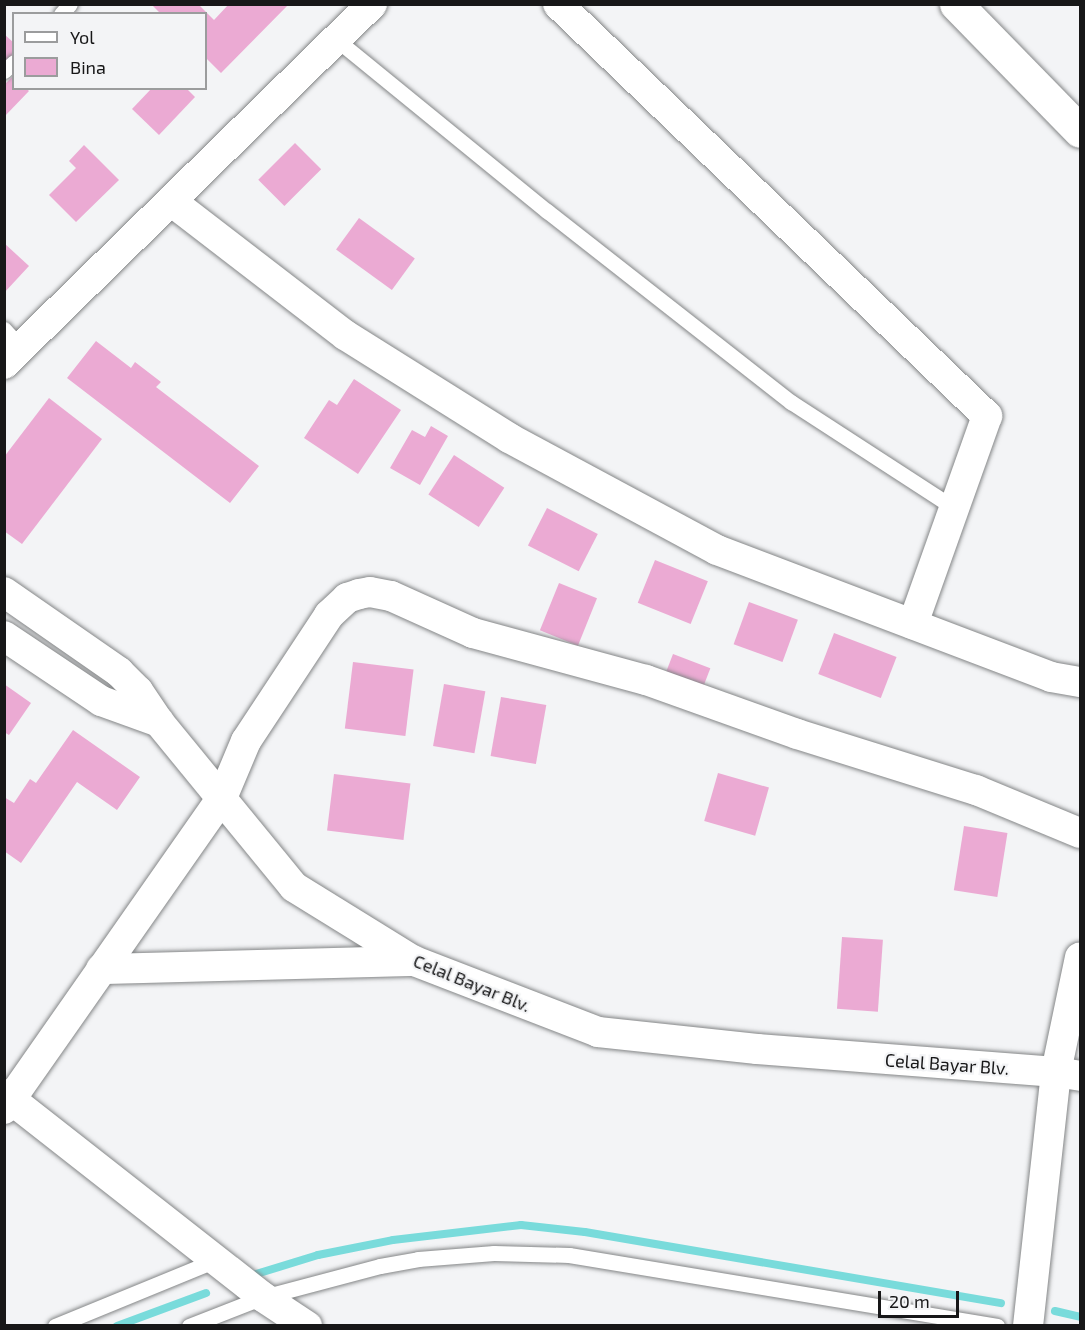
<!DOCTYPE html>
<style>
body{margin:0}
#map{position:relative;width:1085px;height:1330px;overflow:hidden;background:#f3f4f6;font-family:"Exo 2",sans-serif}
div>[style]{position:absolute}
.stream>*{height:8px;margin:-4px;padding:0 4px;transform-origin:4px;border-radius:4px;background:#79dbdb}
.building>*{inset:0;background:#ebaad3;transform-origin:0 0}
.roads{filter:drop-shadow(0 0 2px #848687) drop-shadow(0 0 2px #848687)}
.service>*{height:15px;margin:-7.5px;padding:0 7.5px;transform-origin:7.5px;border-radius:7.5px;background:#fff}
.minor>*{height:30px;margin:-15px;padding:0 15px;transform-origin:15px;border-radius:15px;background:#fff}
.secondary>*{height:33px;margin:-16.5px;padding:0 16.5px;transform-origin:16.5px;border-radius:16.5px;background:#fff}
span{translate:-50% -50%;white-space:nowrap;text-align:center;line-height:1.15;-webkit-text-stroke:4.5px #f3f4f6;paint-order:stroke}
.street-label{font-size:18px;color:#171718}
.frame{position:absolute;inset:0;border:6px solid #171718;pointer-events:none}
.legend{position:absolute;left:12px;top:12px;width:195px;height:78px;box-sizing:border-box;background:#f3f4f6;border:2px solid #9b9c9d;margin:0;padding:8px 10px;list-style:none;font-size:18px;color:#171718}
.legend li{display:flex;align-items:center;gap:12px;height:30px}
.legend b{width:30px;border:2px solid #9b9c9d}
.scale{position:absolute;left:878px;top:1291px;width:81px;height:27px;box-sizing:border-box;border:3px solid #171718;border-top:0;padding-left:8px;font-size:18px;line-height:21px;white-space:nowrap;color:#171718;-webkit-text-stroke:4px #f3f4f6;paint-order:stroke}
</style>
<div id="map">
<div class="stream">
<div style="left:253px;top:1275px;width:68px;rotate:-17.1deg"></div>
<div style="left:318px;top:1255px;width:76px;rotate:-11.3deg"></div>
<div style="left:393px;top:1240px;width:129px;rotate:-6.7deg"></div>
<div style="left:521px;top:1225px;width:64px;rotate:6.2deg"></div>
<div style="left:585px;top:1232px;width:422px;rotate:9.7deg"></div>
<div style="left:1055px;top:1311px;width:26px;rotate:13deg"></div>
<div style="left:117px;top:1326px;width:95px;rotate:-20.3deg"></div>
</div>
<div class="building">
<div style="clip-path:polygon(151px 4px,198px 4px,214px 20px,229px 4px,289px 4px,221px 73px,206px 58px,206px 14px,161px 14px)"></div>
<div style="clip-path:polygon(4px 34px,14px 43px,14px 55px,4px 64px)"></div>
<div style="clip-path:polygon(14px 75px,14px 88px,26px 88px,29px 91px,4px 117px,4px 85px)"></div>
<div style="clip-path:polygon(152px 88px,186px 88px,195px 97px,159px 135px,132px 109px)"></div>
<div style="left:295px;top:143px;width:37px;height:52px;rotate:45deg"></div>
<div style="clip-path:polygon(84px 145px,119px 180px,76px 222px,49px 195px,76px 168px,69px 161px)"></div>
<div style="left:359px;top:218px;width:69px;height:39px;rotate:36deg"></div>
<div style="clip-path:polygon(4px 243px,29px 266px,4px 293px)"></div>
<div style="clip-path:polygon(96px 341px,131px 368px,135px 362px,161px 382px,156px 387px,259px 466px,230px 503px,67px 378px)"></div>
<div style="clip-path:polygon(354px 379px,401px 410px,358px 474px,304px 438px,329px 400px,337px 405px)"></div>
<div style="clip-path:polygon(49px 398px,102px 439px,22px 544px,4px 531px,4px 457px)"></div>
<div style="clip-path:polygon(431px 426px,448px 436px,420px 485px,390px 468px,412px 430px,425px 437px)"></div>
<div style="left:454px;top:455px;width:60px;height:47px;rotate:33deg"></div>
<div style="left:547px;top:508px;width:57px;height:42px;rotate:27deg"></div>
<div style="left:655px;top:560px;width:57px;height:46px;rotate:22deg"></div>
<div style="left:559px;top:583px;width:41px;height:51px;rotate:22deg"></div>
<div style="left:749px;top:602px;width:52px;height:45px;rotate:20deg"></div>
<div style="left:834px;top:633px;width:67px;height:44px;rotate:21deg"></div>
<div style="left:673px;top:654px;width:40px;height:19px;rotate:21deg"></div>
<div style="left:353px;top:662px;width:61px;height:67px;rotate:7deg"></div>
<div style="clip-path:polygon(4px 684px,31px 703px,9px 735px,4px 732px)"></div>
<div style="left:444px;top:684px;width:42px;height:63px;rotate:10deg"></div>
<div style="left:501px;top:697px;width:46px;height:60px;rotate:10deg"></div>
<div style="clip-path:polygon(73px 730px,140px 777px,117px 810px,77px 782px,21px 863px,4px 851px,4px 797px,14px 803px,30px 779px,36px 783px)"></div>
<div style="left:718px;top:773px;width:53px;height:50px;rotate:16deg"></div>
<div style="left:334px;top:774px;width:77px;height:57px;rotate:7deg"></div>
<div style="left:964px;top:826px;width:44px;height:65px;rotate:9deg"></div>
<div style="left:842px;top:937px;width:41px;height:72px;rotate:4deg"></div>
</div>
<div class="roads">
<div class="service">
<div style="left:61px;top:14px;width:13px;rotate:-48deg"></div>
<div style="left:337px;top:40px;width:271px;rotate:39.2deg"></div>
<div style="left:547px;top:211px;width:310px;rotate:38.1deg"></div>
<div style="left:791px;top:402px;width:194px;rotate:33deg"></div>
<div style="left:4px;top:71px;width:13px;rotate:-42deg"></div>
<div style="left:4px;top:329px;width:25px;rotate:48deg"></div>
<div style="left:55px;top:1326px;width:174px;rotate:-22.3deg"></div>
<div style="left:189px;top:1326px;width:79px;rotate:-21.4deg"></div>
<div style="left:263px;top:1297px;width:121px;rotate:-14.8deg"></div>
<div style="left:380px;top:1266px;width:39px;rotate:-10deg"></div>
<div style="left:418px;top:1259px;width:76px;rotate:-4.5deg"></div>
<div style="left:494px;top:1253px;width:75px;rotate:1.5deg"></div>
<div style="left:569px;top:1255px;width:434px;rotate:9.4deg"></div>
</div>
<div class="minor">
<div style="left:558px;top:4px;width:595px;rotate:43.84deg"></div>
<div style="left:987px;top:416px;width:221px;rotate:109.6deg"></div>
<div style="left:171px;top:201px;width:220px;rotate:37.6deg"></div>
<div style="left:345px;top:335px;width:194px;rotate:32.1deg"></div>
<div style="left:509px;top:438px;width:236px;rotate:28.3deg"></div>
<div style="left:717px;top:550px;width:357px;rotate:20.8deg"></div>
<div style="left:1051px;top:677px;width:29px;rotate:10deg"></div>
<div style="left:4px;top:364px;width:515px;rotate:-44.37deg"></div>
<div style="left:4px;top:592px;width:140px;rotate:34.8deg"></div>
<div style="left:119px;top:672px;width:27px;rotate:45deg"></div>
<div style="left:138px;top:691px;width:37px;rotate:56deg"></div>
<div style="left:159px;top:722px;width:213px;rotate:50.7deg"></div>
<div style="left:294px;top:887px;width:141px;rotate:31.7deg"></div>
<div style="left:414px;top:961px;width:197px;rotate:21.1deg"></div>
<div style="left:598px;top:1032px;width:160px;rotate:6.1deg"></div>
<div style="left:757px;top:1049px;width:300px;rotate:4.4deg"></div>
<div style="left:1056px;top:1072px;width:24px;rotate:9deg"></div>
<div style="left:4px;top:636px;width:117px;rotate:33.8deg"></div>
<div style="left:101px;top:701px;width:62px;rotate:19.9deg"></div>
<div style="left:101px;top:969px;width:313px;rotate:-1.5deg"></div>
<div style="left:4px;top:1094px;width:329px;rotate:38.1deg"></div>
<div style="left:263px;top:1297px;width:53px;rotate:33.4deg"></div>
<div style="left:4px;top:1109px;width:380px;rotate:-55deg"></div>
<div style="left:222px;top:798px;width:62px;rotate:-67.2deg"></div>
<div style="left:246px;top:741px;width:151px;rotate:-56.6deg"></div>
<div style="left:329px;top:615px;width:25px;rotate:-43deg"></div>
<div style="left:347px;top:598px;width:13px;rotate:-18deg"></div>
<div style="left:359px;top:594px;width:11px;rotate:-10deg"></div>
<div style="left:370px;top:592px;width:21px;rotate:11deg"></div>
<div style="left:391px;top:596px;width:90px;rotate:24.3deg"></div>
<div style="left:473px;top:633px;width:179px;rotate:15.2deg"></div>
<div style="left:646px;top:680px;width:160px;rotate:19.7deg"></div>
<div style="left:797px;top:734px;width:188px;rotate:17.4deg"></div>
<div style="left:976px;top:790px;width:113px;rotate:22.5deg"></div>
<div style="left:1028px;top:1326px;width:256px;rotate:-83.7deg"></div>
<div style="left:1056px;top:1072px;width:117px;rotate:-78.2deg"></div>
</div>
<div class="secondary">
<div style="left:956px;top:4px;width:177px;rotate:45.7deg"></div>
</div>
</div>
<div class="street-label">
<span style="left:472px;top:983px;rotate:22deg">Celal Bayar Blv.</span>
<span style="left:947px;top:1064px;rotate:4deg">Celal Bayar Blv.</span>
</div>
<div class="frame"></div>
<ul class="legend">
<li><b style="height:8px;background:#fff"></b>Yol</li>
<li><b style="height:16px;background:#ebaad3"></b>Bina</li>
</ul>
<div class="scale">20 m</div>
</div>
